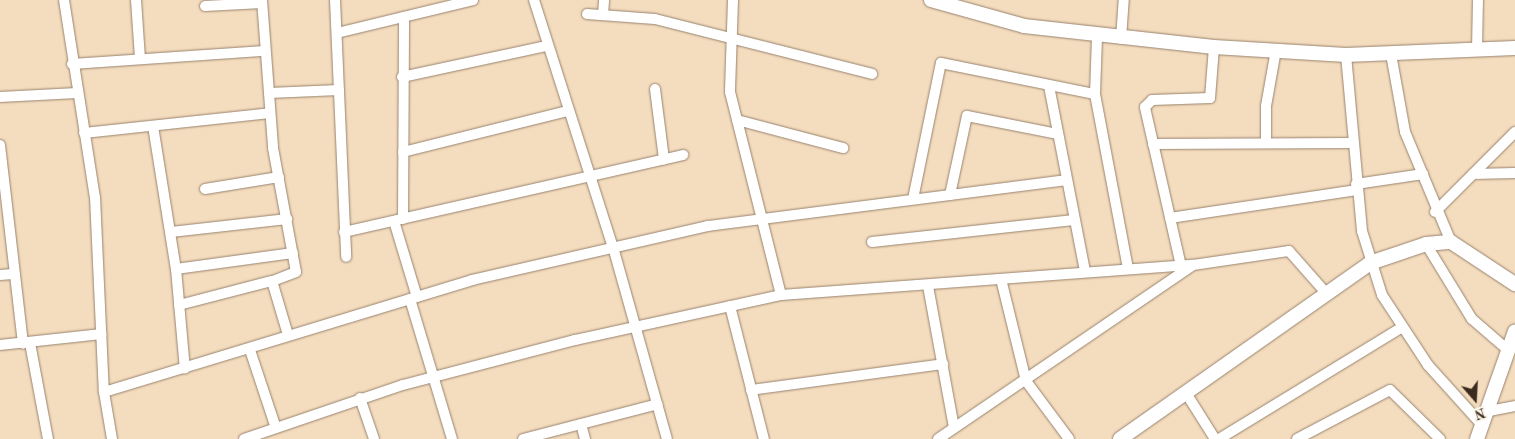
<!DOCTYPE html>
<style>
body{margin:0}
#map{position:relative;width:1515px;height:439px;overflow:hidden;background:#f4dcbe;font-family:"Old Standard TT",serif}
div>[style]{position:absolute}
.roads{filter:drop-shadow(0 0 1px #98836e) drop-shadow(0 0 1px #98836e)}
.street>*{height:10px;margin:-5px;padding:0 5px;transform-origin:5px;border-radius:5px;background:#fff}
.secondary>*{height:14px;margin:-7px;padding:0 7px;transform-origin:7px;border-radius:7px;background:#fff}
span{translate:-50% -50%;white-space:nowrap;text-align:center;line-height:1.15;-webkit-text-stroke:4px #fbf7ec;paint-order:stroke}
.north{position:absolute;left:1450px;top:374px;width:50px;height:50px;-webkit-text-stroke:4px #fbf7ec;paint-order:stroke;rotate:161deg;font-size:14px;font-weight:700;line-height:20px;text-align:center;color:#3b2a1e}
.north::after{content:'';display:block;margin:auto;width:18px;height:22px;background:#3b2a1e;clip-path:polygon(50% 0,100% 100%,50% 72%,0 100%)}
</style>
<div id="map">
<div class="roads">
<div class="street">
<div style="left:64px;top:0;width:199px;rotate:81.1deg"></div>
<div style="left:95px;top:197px;width:195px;rotate:87.4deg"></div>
<div style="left:104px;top:392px;width:48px;rotate:80.3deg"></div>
<div style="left:136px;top:0;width:59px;rotate:86.1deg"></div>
<div style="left:262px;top:0;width:148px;rotate:85.7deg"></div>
<div style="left:273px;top:148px;width:126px;rotate:79.5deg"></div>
<div style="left:296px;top:272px;width:26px;rotate:159deg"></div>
<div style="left:272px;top:281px;width:56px;rotate:73.5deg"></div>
<div style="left:335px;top:0;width:257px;rotate:87.5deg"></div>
<div style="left:534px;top:0;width:259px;rotate:72.3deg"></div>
<div style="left:613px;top:247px;width:199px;rotate:74.3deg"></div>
<div style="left:733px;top:0;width:92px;rotate:91.9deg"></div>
<div style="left:730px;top:92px;width:209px;rotate:75.9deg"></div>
<div style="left:205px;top:6px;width:57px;rotate:-3deg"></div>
<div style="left:587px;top:14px;width:68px;rotate:4.2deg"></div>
<div style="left:655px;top:19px;width:224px;rotate:14.2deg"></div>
<div style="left:603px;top:15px;width:15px;rotate:-86deg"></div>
<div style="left:337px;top:33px;width:140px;rotate:-13.6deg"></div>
<div style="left:1097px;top:37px;width:57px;rotate:92deg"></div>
<div style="left:1095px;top:94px;width:177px;rotate:79.3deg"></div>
<div style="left:1121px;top:39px;width:39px;rotate:-86deg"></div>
<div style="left:1477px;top:50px;width:50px;rotate:-88.9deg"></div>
<div style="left:1391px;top:54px;width:79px;rotate:79.8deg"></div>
<div style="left:1405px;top:132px;width:119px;rotate:67.3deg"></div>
<div style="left:1346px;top:55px;width:177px;rotate:84.8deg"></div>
<div style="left:1362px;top:231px;width:67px;rotate:72.6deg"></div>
<div style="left:1382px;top:295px;width:84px;rotate:56.7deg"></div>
<div style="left:1428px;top:365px;width:82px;rotate:48deg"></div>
<div style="left:72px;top:64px;width:193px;rotate:-3.9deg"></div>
<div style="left:402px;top:77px;width:148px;rotate:-12.1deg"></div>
<div style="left:1049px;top:86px;width:188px;rotate:79deg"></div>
<div style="left:655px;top:89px;width:71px;rotate:82.7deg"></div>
<div style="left:269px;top:93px;width:70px;rotate:-2.5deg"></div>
<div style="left:0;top:97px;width:77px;rotate:-3deg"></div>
<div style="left:737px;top:120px;width:110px;rotate:14.8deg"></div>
<div style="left:153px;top:126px;width:145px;rotate:80.9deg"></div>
<div style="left:176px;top:269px;width:100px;rotate:84.9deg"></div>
<div style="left:84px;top:133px;width:187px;rotate:-6.1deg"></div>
<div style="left:1266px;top:143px;width:37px;rotate:-90deg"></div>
<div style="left:1266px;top:106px;width:57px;rotate:-79.9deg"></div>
<div style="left:1153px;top:144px;width:199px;rotate:-0.3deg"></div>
<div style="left:0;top:145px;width:200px;rotate:83.4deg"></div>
<div style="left:403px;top:152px;width:170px;rotate:-14deg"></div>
<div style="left:1473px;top:174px;width:42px;rotate:-1.4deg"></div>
<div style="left:1356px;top:184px;width:68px;rotate:-8.5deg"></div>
<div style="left:205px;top:189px;width:75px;rotate:-9.2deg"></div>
<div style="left:950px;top:195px;width:81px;rotate:-77.9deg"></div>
<div style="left:967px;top:116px;width:93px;rotate:11.2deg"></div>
<div style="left:913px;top:199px;width:139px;rotate:-78.4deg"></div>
<div style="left:941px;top:63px;width:157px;rotate:11.4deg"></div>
<div style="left:1435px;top:212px;width:113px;rotate:-45deg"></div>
<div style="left:1170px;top:218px;width:189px;rotate:-8.5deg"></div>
<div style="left:403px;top:219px;width:202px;rotate:-89.7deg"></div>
<div style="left:394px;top:221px;width:79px;rotate:73.2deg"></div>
<div style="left:171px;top:232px;width:117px;rotate:-6.4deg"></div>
<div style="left:344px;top:232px;width:348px;rotate:-12.8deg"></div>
<div style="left:872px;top:242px;width:203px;rotate:-6.2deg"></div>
<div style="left:1426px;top:244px;width:88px;rotate:58.5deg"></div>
<div style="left:1472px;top:319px;width:49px;rotate:40.9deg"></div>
<div style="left:1181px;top:266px;width:163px;rotate:-102.8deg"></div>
<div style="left:1145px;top:107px;width:10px;rotate:-45deg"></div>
<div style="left:1152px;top:100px;width:58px;rotate:-2deg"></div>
<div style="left:1210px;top:98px;width:51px;rotate:-85.5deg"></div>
<div style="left:176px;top:269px;width:118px;rotate:-7.8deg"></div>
<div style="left:0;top:275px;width:13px;rotate:-4deg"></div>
<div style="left:1001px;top:279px;width:105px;rotate:76.2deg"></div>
<div style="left:1026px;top:381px;width:72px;rotate:53.4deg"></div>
<div style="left:928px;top:286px;width:144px;rotate:79.6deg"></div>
<div style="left:410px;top:299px;width:146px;rotate:73.3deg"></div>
<div style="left:179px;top:305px;width:96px;rotate:-14.5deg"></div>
<div style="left:730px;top:306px;width:137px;rotate:75.7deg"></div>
<div style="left:30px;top:343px;width:98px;rotate:79.4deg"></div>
<div style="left:0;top:345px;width:102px;rotate:-6.2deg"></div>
<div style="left:250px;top:350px;width:82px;rotate:71.6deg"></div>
<div style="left:751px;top:390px;width:194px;rotate:-7.7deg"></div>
<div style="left:104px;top:392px;width:385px;rotate:-16.9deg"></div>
<div style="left:472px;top:280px;width:242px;rotate:-12.9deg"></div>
<div style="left:708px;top:226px;width:361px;rotate:-7.3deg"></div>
<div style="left:1186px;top:393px;width:54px;rotate:57.8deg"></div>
<div style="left:360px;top:398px;width:43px;rotate:71.1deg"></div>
<div style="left:1489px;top:411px;width:26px;rotate:-11deg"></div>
<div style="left:581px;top:424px;width:16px;rotate:75deg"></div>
<div style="left:244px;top:439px;width:168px;rotate:-18.8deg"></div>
<div style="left:403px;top:385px;width:178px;rotate:-14.7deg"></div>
<div style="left:575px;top:340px;width:211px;rotate:-12.3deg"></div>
<div style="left:781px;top:295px;width:413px;rotate:-4.2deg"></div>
<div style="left:1193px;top:265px;width:97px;rotate:-8.3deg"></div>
<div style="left:1289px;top:251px;width:56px;rotate:48.6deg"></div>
<div style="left:523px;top:439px;width:139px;rotate:-14.5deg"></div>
<div style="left:938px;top:439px;width:307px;rotate:-34.3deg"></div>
<div style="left:1219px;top:439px;width:213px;rotate:-31.4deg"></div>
<div style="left:1297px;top:439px;width:105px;rotate:-27.8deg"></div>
<div style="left:1390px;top:390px;width:70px;rotate:44.4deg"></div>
</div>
<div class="secondary">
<div style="left:931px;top:0;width:97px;rotate:15.6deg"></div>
<div style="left:1024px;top:26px;width:191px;rotate:6.3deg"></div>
<div style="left:1214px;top:47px;width:132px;rotate:3.5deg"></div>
<div style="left:1346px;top:55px;width:169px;rotate:-2.4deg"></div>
<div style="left:1120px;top:439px;width:306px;rotate:-35.1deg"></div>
<div style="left:1370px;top:263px;width:59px;rotate:-18.7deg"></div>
<div style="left:1426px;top:244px;width:25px;rotate:-5deg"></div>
<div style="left:1451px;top:242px;width:77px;rotate:33.3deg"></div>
<div style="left:1477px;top:439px;width:114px;rotate:-70.6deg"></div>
</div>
</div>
<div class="north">N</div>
</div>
